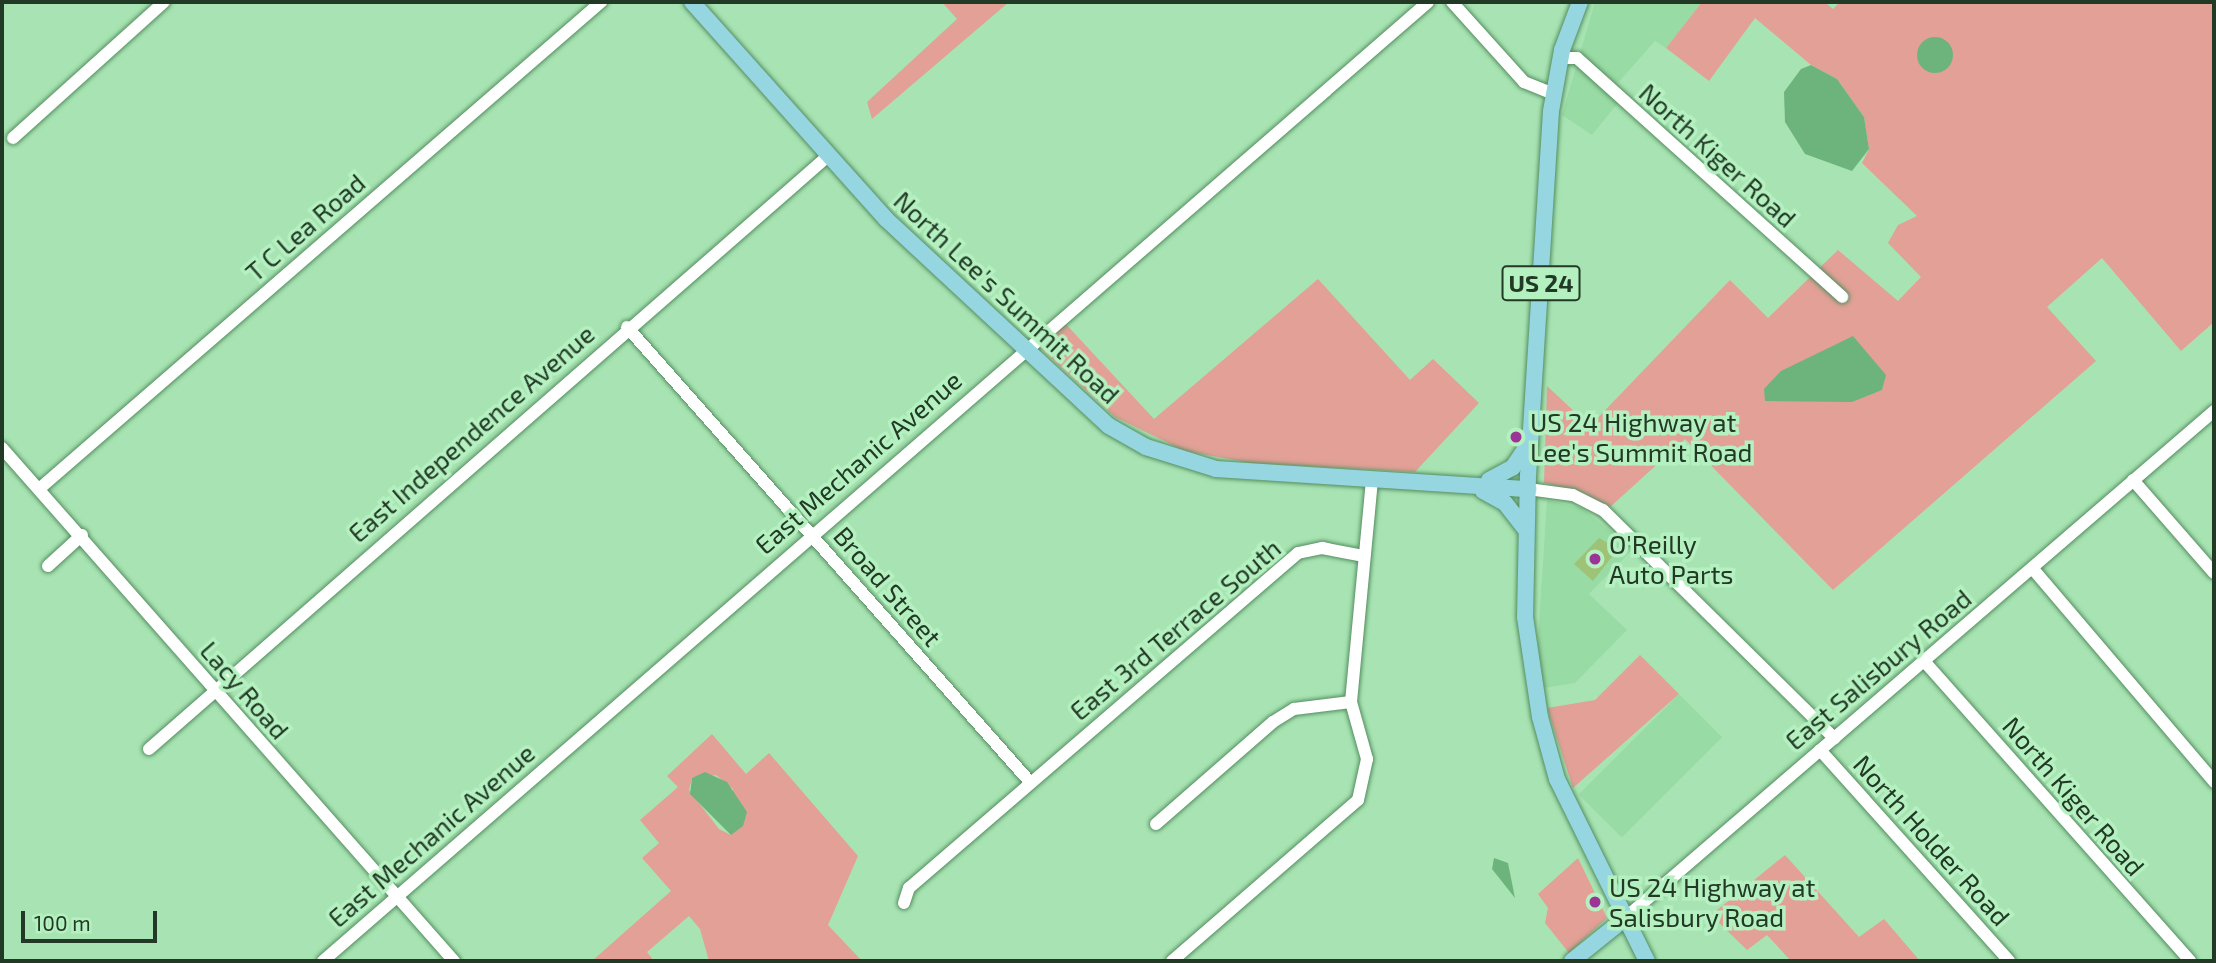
<!DOCTYPE html>
<style>
body{margin:0}
#map{position:relative;width:2216px;height:963px;overflow:hidden;background:#a8e4b3;font-family:"Exo 2",sans-serif}
div>[style]{position:absolute}
.built>*{inset:0;background:#99dba4;transform-origin:0 0}
.green>*{inset:0;background:#e2a096}
.water>*{inset:0;background:#6db47c}
.round{border-radius:50%}
.building>*{inset:0;background:#9ec276}
.roads{filter:drop-shadow(0 0 2px #548d60) drop-shadow(0 0 2px #548d60)}
.minor>*{height:12px;margin:-6px;padding:0 6px;transform-origin:6px;border-radius:6px;background:#fff}
.major>*{height:16px;margin:-8px;padding:0 8px;transform-origin:8px;border-radius:8px;background:#95d6e0}
.dots>*{width:19px;height:19px;translate:-50% -50%;box-sizing:border-box;border:4px solid #b5f1c0;border-radius:50%}
span{translate:-50% -50%;white-space:nowrap;text-align:center;line-height:1.15;-webkit-text-stroke:7px #b5f1c0;paint-order:stroke}
.shield-label span{padding:2px 5px;background:#b5f1c0;border:2px solid;border-radius:5px;-webkit-text-stroke-width:0}
.shield-label{font-size:24px;color:#213925;font-weight:700}
.street-label{font-size:26px;color:#213925}
.poi-label{font-size:26px;color:#213925}
.left{translate:0 -50%;text-align:left}
.frame{position:absolute;inset:0;border:4px solid #213925;pointer-events:none}
.scale{position:absolute;left:21px;top:911px;width:136px;height:32px;box-sizing:border-box;border:4px solid #213925;border-top:0;padding-left:9px;font-size:21px;line-height:24px;white-space:nowrap;color:#213925;-webkit-text-stroke:5px #b5f1c0;paint-order:stroke}
</style>
<div id="map">
<div class="built">
<div style="clip-path:polygon(1595px 2px,1702px 2px,1666px 48px,1655px 41px,1617px 84px,1626px 93px,1592px 135px,1562px 115px)"></div>
<div style="clip-path:polygon(1547px 500px,1581px 508px,1633px 549px,1589px 594px,1627px 630px,1575px 683px,1543px 688px,1538px 640px)"></div>
<div style="left:1679px;top:694px;width:61px;height:142px;rotate:45deg"></div>
</div>
<div class="green">
<div style="clip-path:polygon(942px 2px,1009px 2px,872px 119px,867px 102px,957px 19px)"></div>
<div style="clip-path:polygon(1702px 2px,1825px 2px,1833px 9px,1840px 2px,2214px 2px,2214px 322px,2181px 351px,2102px 258px,2047px 307px,2096px 361px,1833px 590px,1685px 439px,1609px 508px,1584px 493px,1544px 483px,1547px 386px,1590px 426px,1730px 280px,1768px 318px,1838px 250px,1898px 301px,1921px 277px,1888px 243px,1898px 225px,1917px 216px,1862px 163px,1869px 149px,1864px 117px,1837px 79px,1811px 65px,1755px 18px,1709px 81px,1666px 48px)"></div>
<div style="clip-path:polygon(1318px 279px,1410px 380px,1433px 359px,1479px 403px,1415px 472px,1251px 463px,1185px 451px,1115px 417px,1040px 348px,1063px 321px,1154px 419px)"></div>
<div style="clip-path:polygon(1640px 655px,1679px 694px,1573px 788px,1547px 708px,1595px 700px)"></div>
<div style="clip-path:polygon(evenodd,712px 734px,746px 774px,769px 753px,858px 856px,828px 925px,862px 961px,709px 961px,700px 929px,689px 916px,647px 952px,654px 961px,592px 961px,671px 891px,642px 858px,659px 843px,640px 820px,678px 787px,667px 776px,712px 734px,716px 775px,733px 789px,731px 835px,719px 829px,689px 790px,692px 778px,716px 775px)"></div>
<div style="clip-path:polygon(1785px 855px,1859px 937px,1884px 919px,1920px 961px,1791px 961px,1767px 935px,1747px 950px,1711px 915px)"></div>
<div style="clip-path:polygon(1578px 858px,1607px 918px,1569px 953px,1545px 923px,1548px 908px,1538px 894px)"></div>
</div>
<div class="water">
<div class="round" style="left:1917px;top:37px;width:36px;height:36px"></div>
<div style="clip-path:polygon(1811px 65px,1837px 79px,1864px 117px,1869px 149px,1852px 171px,1805px 154px,1785px 122px,1784px 92px,1801px 69px)"></div>
<div style="clip-path:polygon(1853px 336px,1886px 375px,1882px 390px,1852px 402px,1765px 401px,1764px 389px,1781px 371px)"></div>
<div style="clip-path:polygon(705px 772px,727px 782px,747px 812px,743px 826px,731px 835px,690px 794px,692px 778px)"></div>
<div style="clip-path:polygon(1494px 858px,1508px 863px,1515px 898px,1492px 869px)"></div>
</div>
<div class="building">
<div style="clip-path:polygon(1599px 538px,1618px 549px,1593px 581px,1574px 564px)"></div>
</div>
<div class="roads">
<div class="minor">
<div style="left:1452px;top:2px;width:108px;rotate:48deg"></div>
<div style="left:1524px;top:82px;width:31px;rotate:22deg"></div>
<div style="left:1560px;top:58px;width:17px"></div>
<div style="left:1577px;top:58px;width:357px;rotate:42deg"></div>
<div style="left:13px;top:138px;width:203px;rotate:-42deg"></div>
<div style="left:627px;top:327px;width:608px;rotate:48.47deg"></div>
<div style="left:2px;top:448px;width:684px;rotate:48.62deg"></div>
<div style="left:2133px;top:480px;width:123px;rotate:48.9deg"></div>
<div style="left:39px;top:489px;width:744px;rotate:-40.91deg"></div>
<div style="left:1528px;top:489px;width:45px;rotate:7.6deg"></div>
<div style="left:1573px;top:495px;width:34px;rotate:27deg"></div>
<div style="left:1603px;top:510px;width:325px;rotate:44.6deg"></div>
<div style="left:48px;top:566px;width:46px;rotate:-42.4deg"></div>
<div style="left:2033px;top:569px;width:280px;rotate:49.6deg"></div>
<div style="left:1924px;top:661px;width:401px;rotate:48.4deg"></div>
<div style="left:149px;top:749px;width:901px;rotate:-41.13deg"></div>
<div style="left:1820px;top:750px;width:283px;rotate:48.1deg"></div>
<div style="left:1156px;top:824px;width:155px;rotate:-41.1deg"></div>
<div style="left:1273px;top:722px;width:25px;rotate:-32deg"></div>
<div style="left:1294px;top:709px;width:57px;rotate:-7deg"></div>
<div style="left:904px;top:903px;width:16px;rotate:-72deg"></div>
<div style="left:909px;top:888px;width:513px;rotate:-40.73deg"></div>
<div style="left:1298px;top:553px;width:25px;rotate:-12deg"></div>
<div style="left:1322px;top:548px;width:43px;rotate:10.8deg"></div>
<div style="left:1624px;top:919px;width:779px;rotate:-40.73deg"></div>
<div style="left:323px;top:961px;width:1463px;rotate:-40.95deg"></div>
<div style="left:1172px;top:961px;width:246px;rotate:-40.9deg"></div>
<div style="left:1358px;top:800px;width:42px;rotate:-77.6deg"></div>
<div style="left:1367px;top:759px;width:59px;rotate:-105.7deg"></div>
<div style="left:1351px;top:702px;width:222px;rotate:-84.6deg"></div>
</div>
<div class="major">
<div style="left:692px;top:2px;width:291px;rotate:48.2deg"></div>
<div style="left:886px;top:219px;width:304px;rotate:42.9deg"></div>
<div style="left:1109px;top:426px;width:43px;rotate:29.6deg"></div>
<div style="left:1146px;top:447px;width:73px;rotate:17.4deg"></div>
<div style="left:1216px;top:469px;width:313px;rotate:3.7deg"></div>
<div style="left:1580px;top:2px;width:51px;rotate:110.6deg"></div>
<div style="left:1562px;top:50px;width:62px;rotate:100.2deg"></div>
<div style="left:1551px;top:111px;width:365px;rotate:93.6deg"></div>
<div style="left:1528px;top:475px;width:142px;rotate:91.2deg"></div>
<div style="left:1525px;top:617px;width:101px;rotate:81.5deg"></div>
<div style="left:1540px;top:717px;width:64px;rotate:74.7deg"></div>
<div style="left:1557px;top:779px;width:203px;rotate:63.7deg"></div>
<div style="left:1489px;top:480px;width:27px;rotate:-28deg"></div>
<div style="left:1513px;top:467px;width:27px;rotate:-56deg"></div>
<div style="left:1483px;top:491px;width:25px;rotate:29deg"></div>
<div style="left:1505px;top:503px;width:34px;rotate:52deg"></div>
<div style="left:1572px;top:961px;width:67px;rotate:-38.9deg"></div>
</div>
</div>
<div class="dots">
<div style="left:1516px;top:437px;background:#9c3498"></div>
<div style="left:1595px;top:559px;background:#9c3498"></div>
<div style="left:1595px;top:902px;background:#9c3498"></div>
</div>
<div class="shield-label">
<span style="left:1541px;top:283px">US 24</span>
</div>
<div class="street-label">
<span style="left:1718px;top:155px;rotate:42deg">North Kiger Road</span>
<span style="left:305px;top:227px;rotate:-41deg">T C Lea Road</span>
<span style="left:1007px;top:297px;rotate:43deg">North Lee's Summit Road</span>
<span style="left:471px;top:433px;rotate:-41deg">East Independence Avenue</span>
<span style="left:858px;top:462px;rotate:-41deg">East Mechanic Avenue</span>
<span style="left:888px;top:586px;rotate:49deg">Broad Street</span>
<span style="left:1175px;top:629px;rotate:-40deg">East 3rd Terrace South</span>
<span style="left:1878px;top:669px;rotate:-40deg">East Salisbury Road</span>
<span style="left:245px;top:690px;rotate:49deg">Lacy Road</span>
<span style="left:2074px;top:796px;rotate:49deg">North Kiger Road</span>
<span style="left:431px;top:835px;rotate:-41deg">East Mechanic Avenue</span>
<span style="left:1932px;top:840px;rotate:48deg">North Holder Road</span>
</div>
<div class="poi-label">
<span class="left" style="left:1530px;top:437px">US 24 Highway at<br>Lee's Summit Road</span>
<span class="left" style="left:1609px;top:559px">O'Reilly<br>Auto Parts</span>
<span class="left" style="left:1609px;top:902px">US 24 Highway at<br>Salisbury Road</span>
</div>
<div class="frame"></div>
<div class="scale">100 m</div>
</div>
